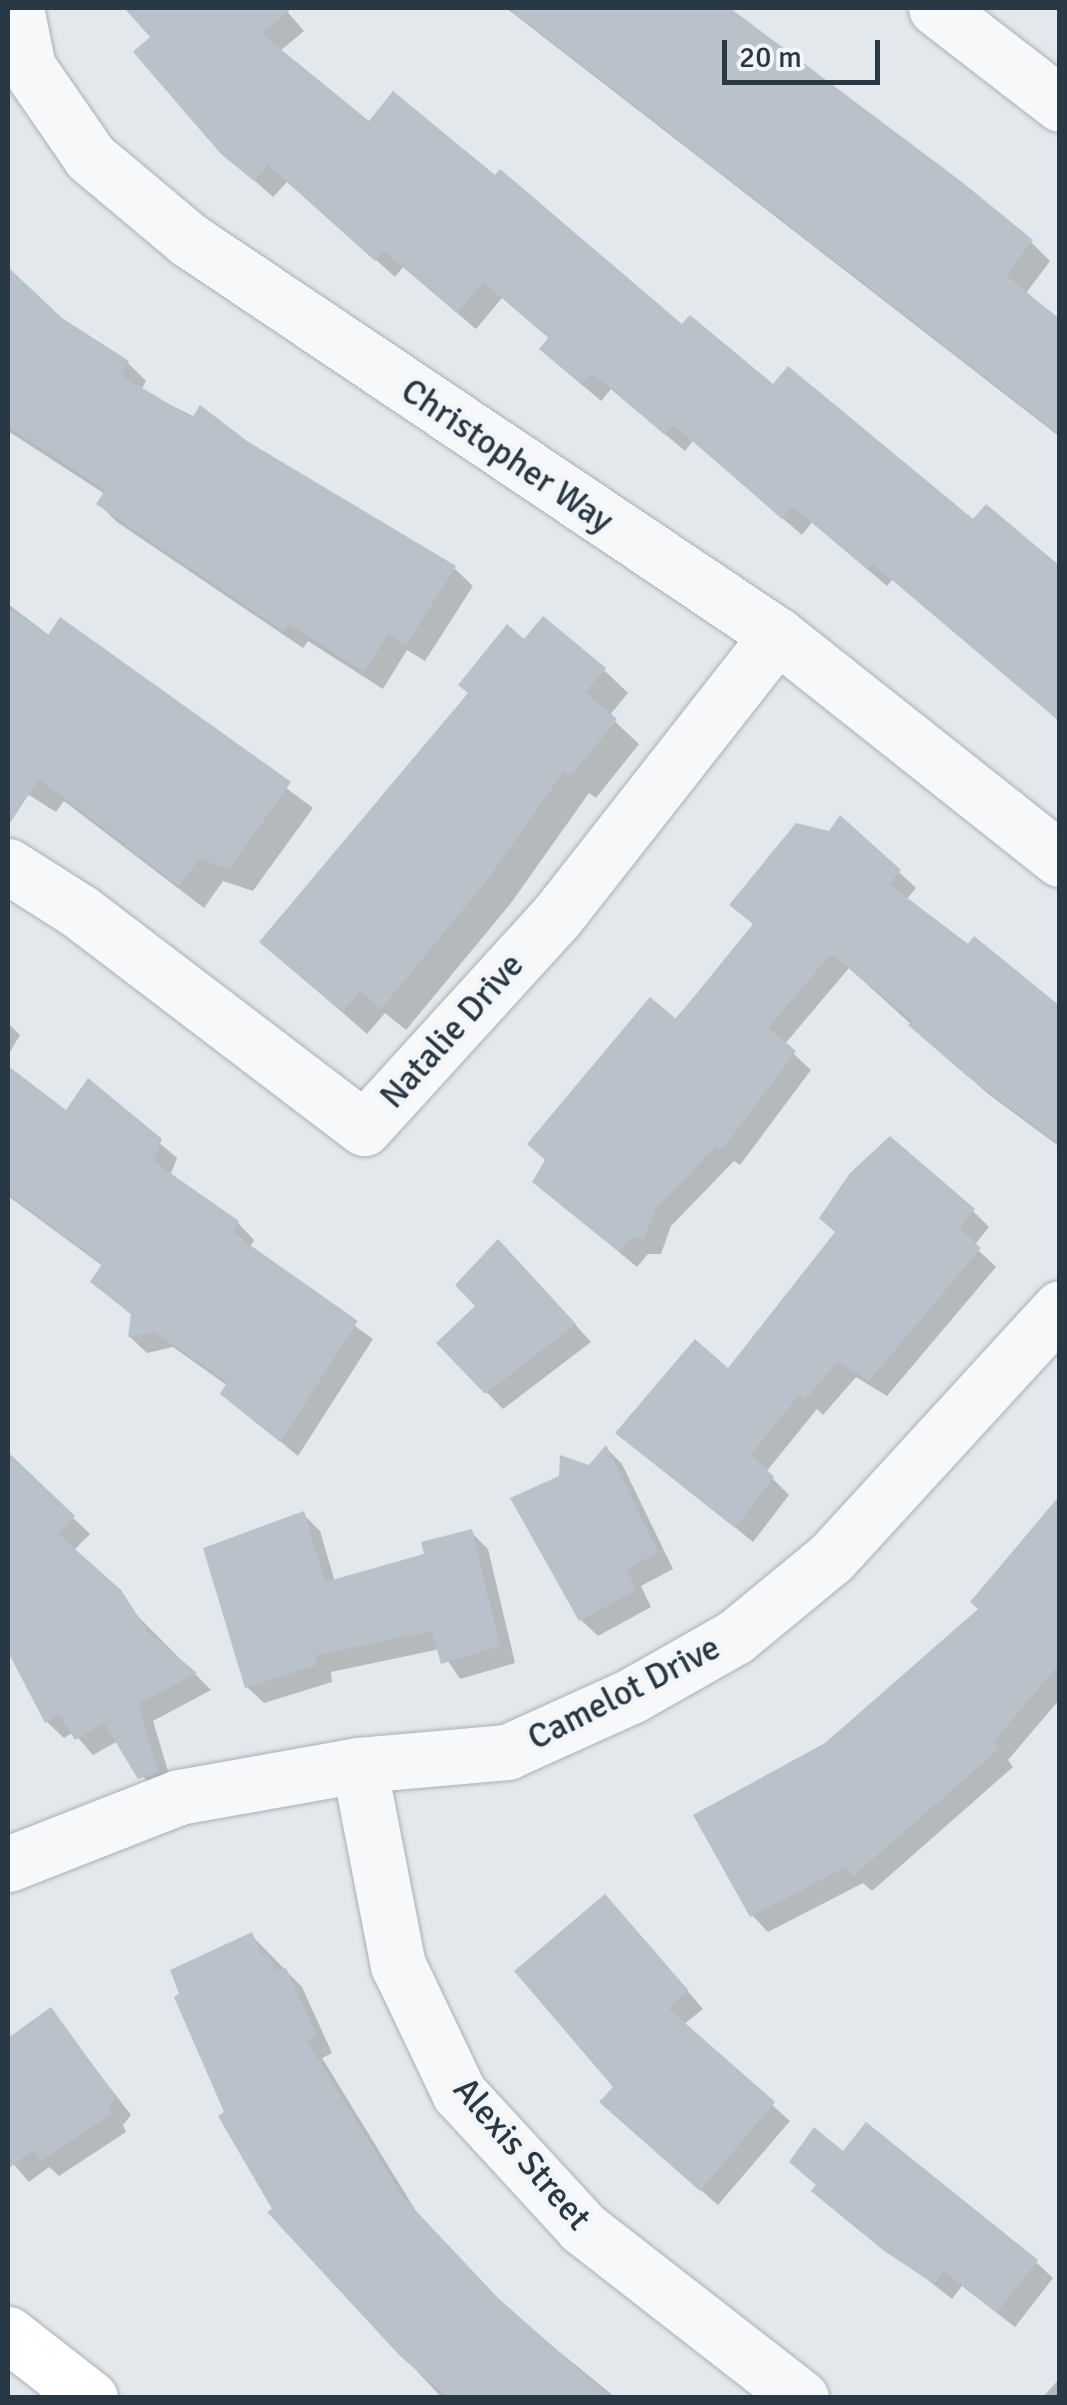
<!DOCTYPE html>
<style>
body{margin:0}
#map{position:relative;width:1067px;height:2405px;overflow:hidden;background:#e3e8ec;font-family:Signika,sans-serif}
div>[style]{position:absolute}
.shadow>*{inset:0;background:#0003}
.building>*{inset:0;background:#b9c2ca}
.roads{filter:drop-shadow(0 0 2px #a7b0b7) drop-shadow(0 0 2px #a7b0b7)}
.street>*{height:55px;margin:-27.5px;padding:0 27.5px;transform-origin:27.5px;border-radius:27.5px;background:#f6f8fa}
.secondary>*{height:55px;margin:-27.5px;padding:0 27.5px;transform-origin:27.5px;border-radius:27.5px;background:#fff}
span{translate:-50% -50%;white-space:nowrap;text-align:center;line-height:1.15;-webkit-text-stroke:9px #f3f6f9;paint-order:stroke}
.street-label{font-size:35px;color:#293845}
.frame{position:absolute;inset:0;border:10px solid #293845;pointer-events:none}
.scale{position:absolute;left:722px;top:40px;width:158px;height:45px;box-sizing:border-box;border:5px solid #293845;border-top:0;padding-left:12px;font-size:30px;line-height:35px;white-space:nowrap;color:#293845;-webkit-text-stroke:8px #f3f6f9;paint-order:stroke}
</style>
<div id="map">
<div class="shadow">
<div style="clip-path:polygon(145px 8px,284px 8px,304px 31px,280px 51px,369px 125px,974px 522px,1054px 564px,892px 580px,887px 586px,812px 522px,802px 535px,693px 441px,685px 451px,611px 389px,601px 401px,560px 366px,550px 339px,502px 298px,476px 329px,403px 267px,395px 277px,288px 181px,273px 197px,223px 152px,154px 37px)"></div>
<div style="clip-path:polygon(506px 8px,724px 8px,1031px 242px,1050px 261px,1026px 293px,1060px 319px,1060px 437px)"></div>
<div style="clip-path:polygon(8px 270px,60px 320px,128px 363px,146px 381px,141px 390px,246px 443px,454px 568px,473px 586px,425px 661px,407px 650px,383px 689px,308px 641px,303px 648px,117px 522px,99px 504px,105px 494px,8px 431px)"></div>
<div style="clip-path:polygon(8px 604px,50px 636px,61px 620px,313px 808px,253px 891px,223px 881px,204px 908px,64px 801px,56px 812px,8px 782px)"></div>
<div style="clip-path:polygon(604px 670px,628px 693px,609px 716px,639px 744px,596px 798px,589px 793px,511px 903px,406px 1030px,385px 1013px,367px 1034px,262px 942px)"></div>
<div style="clip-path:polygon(899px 872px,916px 888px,906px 900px,1060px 1009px,1060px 1147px,987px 1093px,849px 968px,784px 1045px,811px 1070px,740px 1165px,734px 1161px,671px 1226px,661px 1254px,648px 1254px,637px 1267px,535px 1182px,755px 926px,733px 905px)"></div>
<div style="clip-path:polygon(8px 1023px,20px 1035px,8px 1055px)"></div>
<div style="clip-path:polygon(8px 1066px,66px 1113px,88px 1082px,177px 1158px,170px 1176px,238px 1223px,254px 1240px,249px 1249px,373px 1339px,298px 1456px,223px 1394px,228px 1386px,173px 1347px,147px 1353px,130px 1337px,133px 1316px,93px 1282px,104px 1267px,8px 1196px)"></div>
<div style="clip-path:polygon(973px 1211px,989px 1227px,974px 1246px,996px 1267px,887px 1396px,856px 1377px,823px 1415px,817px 1409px,766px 1472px,789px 1495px,753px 1542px,619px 1433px,729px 1371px)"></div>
<div style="clip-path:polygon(515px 1258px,591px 1342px,503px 1409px,439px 1343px,479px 1306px)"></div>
<div style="clip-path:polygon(606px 1448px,622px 1464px,673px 1569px,641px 1586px,651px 1607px,598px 1636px,581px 1620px,561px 1477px,590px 1468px)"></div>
<div style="clip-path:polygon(8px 1465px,16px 1474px,21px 1468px,90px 1534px,73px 1551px,211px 1690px,153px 1721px,173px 1788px,157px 1795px,118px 1741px,93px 1755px,73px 1732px,64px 1738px,47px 1722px,8px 1647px)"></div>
<div style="clip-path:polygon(1060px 1499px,1060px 1699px,1008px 1760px,1013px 1767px,872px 1891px,863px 1883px,768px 1932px,752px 1915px,826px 1745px,981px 1610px)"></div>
<div style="clip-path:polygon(303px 1514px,320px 1531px,335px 1582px,427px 1555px,471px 1532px,488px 1549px,515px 1663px,460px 1679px,440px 1649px,331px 1672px,332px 1682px,264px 1703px,247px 1687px)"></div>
<div style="clip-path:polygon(621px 1914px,703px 2009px,683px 2025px,790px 2121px,718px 2205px,619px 2119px)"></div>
<div style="clip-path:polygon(251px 1935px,302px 1987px,332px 2053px,322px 2058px,419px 2216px,501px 2304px,616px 2398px,442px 2398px,271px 2213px,276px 2210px,227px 2113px)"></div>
<div style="clip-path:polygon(51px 2011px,131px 2115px,123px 2125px,126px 2132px,59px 2176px,49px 2167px,29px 2182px,8px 2158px,8px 2043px)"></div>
<div style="clip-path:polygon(844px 2155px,1036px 2262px,1053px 2278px,1015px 2327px,962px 2286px,952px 2299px,815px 2191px)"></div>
<div style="clip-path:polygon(1060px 2378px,1060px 2398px,1042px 2398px)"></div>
</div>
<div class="building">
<div style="clip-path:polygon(124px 8px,292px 8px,262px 34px,369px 121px,393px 91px,495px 175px,500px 169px,682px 324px,690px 315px,773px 384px,788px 366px,973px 519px,986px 504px,1060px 566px,1060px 722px,873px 564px,868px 570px,792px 506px,782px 519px,674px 425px,665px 435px,592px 373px,582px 385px,539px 349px,549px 337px,483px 282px,457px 313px,384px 251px,375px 261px,268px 165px,254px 181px,221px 154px,133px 52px,150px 37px)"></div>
<div style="clip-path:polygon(508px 8px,730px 8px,962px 182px,1033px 240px,1006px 275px,1060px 320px,1060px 435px)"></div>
<div style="clip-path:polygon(8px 267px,62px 318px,129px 361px,121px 375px,192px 418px,200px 405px,247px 441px,456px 566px,406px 645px,388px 634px,364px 672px,289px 624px,284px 632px,96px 504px,105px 490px,8px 427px)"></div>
<div style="clip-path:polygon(8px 607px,48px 635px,60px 617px,291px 782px,229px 869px,199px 859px,179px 886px,39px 779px,8px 826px)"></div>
<div style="clip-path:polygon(543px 616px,606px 668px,585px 692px,617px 719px,571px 776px,564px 771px,488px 879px,381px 1009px,360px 991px,342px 1012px,259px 942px,468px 693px,458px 685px,507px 624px,524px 639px)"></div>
<div style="clip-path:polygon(840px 815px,901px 870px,889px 884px,968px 944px,974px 936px,1060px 1006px,1060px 1145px,967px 1076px,908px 1025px,913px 1021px,831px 954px,768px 1028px,796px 1051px,722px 1150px,716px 1146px,655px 1210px,644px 1239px,631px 1238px,619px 1252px,532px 1182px,545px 1160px,527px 1144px,650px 997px,676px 1019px,753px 924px,729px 905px,796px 823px,829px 831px)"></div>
<div style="clip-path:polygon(8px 1066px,66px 1110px,88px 1078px,162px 1139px,153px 1161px,239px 1221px,233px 1233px,358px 1321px,280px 1442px,220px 1394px,227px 1382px,154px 1332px,128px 1337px,131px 1314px,90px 1282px,102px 1264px,8px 1194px)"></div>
<div style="clip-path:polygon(890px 1136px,975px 1209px,959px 1228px,981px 1248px,869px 1381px,838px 1362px,805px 1400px,799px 1395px,751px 1454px,774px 1477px,735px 1528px,615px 1433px,695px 1339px,728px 1368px,835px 1232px,819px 1218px,850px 1173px)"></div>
<div style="clip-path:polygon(498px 1239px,576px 1324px,485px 1394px,436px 1343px,475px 1306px,455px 1285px)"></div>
<div style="clip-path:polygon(606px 1445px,658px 1552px,626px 1569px,636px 1590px,579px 1621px,510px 1498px,559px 1476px,560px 1455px,589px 1465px)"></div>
<div style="clip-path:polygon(8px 1452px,75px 1516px,58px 1534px,121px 1590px,148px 1632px,197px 1673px,138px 1704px,158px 1772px,138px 1779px,104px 1723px,75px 1740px,59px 1714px,45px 1723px,8px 1652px)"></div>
<div style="clip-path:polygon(1060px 1495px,1060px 1663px,993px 1742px,999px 1749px,853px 1876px,846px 1867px,750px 1917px,693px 1815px,825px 1743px,978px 1609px,970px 1602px)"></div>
<div style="clip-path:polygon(304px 1511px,325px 1582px,424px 1554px,421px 1542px,472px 1529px,500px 1646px,441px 1664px,432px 1631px,316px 1655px,317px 1665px,245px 1688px,203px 1548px)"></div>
<div style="clip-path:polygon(605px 1894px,689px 1991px,668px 2008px,775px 2102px,700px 2191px,599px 2102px,613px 2087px,514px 1971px)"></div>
<div style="clip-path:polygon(252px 1932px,263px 1957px,267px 1954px,276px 1970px,286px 1968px,317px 2036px,307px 2041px,403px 2197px,498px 2298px,611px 2398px,449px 2398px,400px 2356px,267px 2212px,272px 2209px,218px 2116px,224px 2112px,174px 1997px,179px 1994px,170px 1970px)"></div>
<div style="clip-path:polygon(51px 2007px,116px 2097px,108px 2107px,112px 2114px,41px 2161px,33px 2150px,8px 2169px,8px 2038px)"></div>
<div style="clip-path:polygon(866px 2122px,1038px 2260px,997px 2312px,944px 2271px,934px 2284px,884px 2251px,811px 2191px,816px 2185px,789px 2162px,814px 2127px,843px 2151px)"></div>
</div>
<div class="roads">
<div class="street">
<div style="left:16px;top:8px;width:60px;rotate:78.5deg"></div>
<div style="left:28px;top:67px;width:109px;rotate:55.4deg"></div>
<div style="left:90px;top:157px;width:129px;rotate:40deg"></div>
<div style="left:189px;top:240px;width:708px;rotate:33.89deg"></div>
<div style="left:777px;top:635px;width:361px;rotate:38.4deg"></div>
<div style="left:936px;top:8px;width:157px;rotate:37.7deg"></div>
<div style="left:8px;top:866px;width:84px;rotate:32.4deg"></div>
<div style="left:79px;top:911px;width:358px;rotate:37.3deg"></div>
<div style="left:364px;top:1128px;width:287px;rotate:-47.7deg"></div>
<div style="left:557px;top:916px;width:357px;rotate:-51.9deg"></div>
<div style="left:359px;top:1765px;width:204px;rotate:79deg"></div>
<div style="left:398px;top:1965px;width:142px;rotate:64.5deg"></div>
<div style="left:459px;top:2093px;width:183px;rotate:47.4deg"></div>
<div style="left:583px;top:2228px;width:276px;rotate:37.9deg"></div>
<div style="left:8px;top:1864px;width:184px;rotate:-21.4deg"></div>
<div style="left:179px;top:1797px;width:183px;rotate:-10.1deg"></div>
<div style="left:359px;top:1765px;width:149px;rotate:-5deg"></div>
<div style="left:507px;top:1752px;width:136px;rotate:-24.3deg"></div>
<div style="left:631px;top:1696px;width:120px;rotate:-29.6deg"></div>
<div style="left:735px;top:1637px;width:124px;rotate:-39.5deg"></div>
<div style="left:831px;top:1558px;width:339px;rotate:-47.5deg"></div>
</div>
<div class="secondary">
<div style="left:8px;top:2334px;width:104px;rotate:38deg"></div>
</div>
</div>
<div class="street-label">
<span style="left:507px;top:456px;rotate:34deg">Christopher Way</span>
<span style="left:452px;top:1031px;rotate:-48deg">Natalie Drive</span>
<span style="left:624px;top:1693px;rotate:-27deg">Camelot Drive</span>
<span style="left:522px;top:2154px;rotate:49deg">Alexis Street</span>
</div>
<div class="frame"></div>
<div class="scale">20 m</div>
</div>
